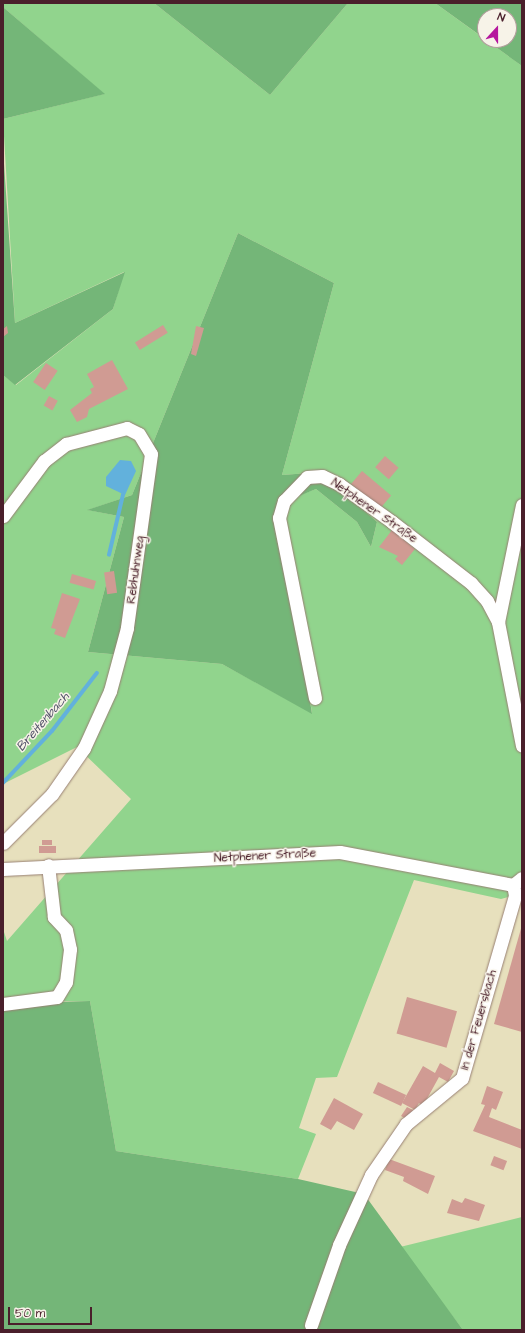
<!DOCTYPE html>
<meta charset="utf-8">
<style>
body{margin:0}
#map{position:relative;width:525px;height:1333px;overflow:hidden;background:#e7e0bd;font-family:"Architects Daughter",sans-serif}
div>[style]{position:absolute}
.green>*{inset:0;background:#91d48d}
.forest>*{inset:0;background:#74b678}
.water>*{inset:0;background:#62b1dc}
.stream>*{height:3.5px;margin:-1.75px;padding:0 1.75px;transform-origin:1.75px;border-radius:1.75px;background:#62b1dc}
.building>*{inset:0;background:#d09b93;transform-origin:0 0}
.roads{filter:drop-shadow(0 0 1px #988074) drop-shadow(0 0 1px #988074)}
.minor>*{height:13px;margin:-6.5px;padding:0 6.5px;transform-origin:6.5px;border-radius:6.5px;background:#fff}
span{translate:-50% -50%;white-space:nowrap;text-align:center;line-height:1.15;-webkit-text-stroke:3px #f7f3e8;paint-order:stroke}
.street-label{font-size:12px;color:#4a1f2b}
.water-label{font-size:13px;color:#525269;font-style:italic}
.frame{position:absolute;inset:0;border:4px solid #4a1f2b;pointer-events:none}
.north{position:absolute;left:477px;top:8px;width:40px;height:40px;box-sizing:border-box;background:#f7f3e8;border:1px solid #b29e9c;border-radius:50%;rotate:21deg;font-size:11px;font-weight:700;line-height:16px;text-align:center;color:#4a1f2b}
.north::after{content:'';display:block;margin:auto;width:14px;height:18px;background:#b5179e;clip-path:polygon(50% 0,100% 100%,50% 72%,0 100%)}
.scale{position:absolute;left:8px;top:1307px;width:84px;height:18px;box-sizing:border-box;border:2px solid #4a1f2b;border-top:0;padding-left:5px;font-size:12px;line-height:14px;white-space:nowrap;color:#4a1f2b;-webkit-text-stroke:3px #f7f3e8;paint-order:stroke}
</style>
<div id="map">
<div class="green">
<div style="clip-path:polygon(evenodd,3px 3px,154px 3px,270px 95px,348px 3px,435px 3px,522px 66px,522px 893px,501px 899px,414px 880px,337px 1077px,316px 1078px,299px 1128px,316px 1134px,298px 1179px,116px 1151px,90px 1001px,3px 1001px,3px 929px,7px 941px,131px 799px,77px 747px,3px 784px,3px 375px,16px 385px,113px 309px,124px 272px,15px 323px,3px 119px,104px 94px,3px 7px,3px 3px,238px 233px,334px 283px,282px 475px,322px 472px,377px 522px,371px 547px,357px 522px,316px 489px,280px 503px,312px 713px,222px 664px,88px 652px,124px 517px,88px 510px,132px 495px,238px 233px)"></div>
<div style="clip-path:polygon(522px 1217px,522px 1330px,463px 1330px,400px 1247px)"></div>
</div>
<div class="forest">
<div style="clip-path:polygon(154px 3px,348px 3px,270px 95px)"></div>
<div style="clip-path:polygon(435px 3px,522px 3px,522px 66px,486px 40px,509px 40px,509px 16px,485px 16px,485px 39px)"></div>
<div style="clip-path:polygon(3px 7px,105px 94px,3px 119px)"></div>
<div style="clip-path:polygon(3px 149px,15px 323px,125px 272px,113px 309px,15px 385px,3px 375px)"></div>
<div style="clip-path:polygon(238px 233px,334px 283px,282px 475px,322px 472px,377px 522px,371px 547px,357px 522px,316px 489px,280px 504px,312px 714px,222px 664px,88px 652px,124px 517px,87px 510px,132px 495px)"></div>
<div style="clip-path:polygon(90px 1001px,116px 1151px,298px 1179px,364px 1194px,463px 1330px,3px 1330px,3px 1010px,51px 1002px)"></div>
</div>
<div class="water">
<div style="clip-path:polygon(120px 460px,131px 461px,136px 471px,125px 495px,106px 486px,106px 477px)"></div>
</div>
<div class="stream">
<div style="left:109px;top:555px;width:62px;rotate:-76.9deg"></div>
<div style="left:3px;top:783px;width:71px;rotate:-46.7deg"></div>
<div style="left:52px;top:731px;width:73px;rotate:-52.2deg"></div>
</div>
<div class="building">
<div style="left:163px;top:325px;width:9px;height:33px;rotate:58deg"></div>
<div style="clip-path:polygon(7px 326px,8px 333px,3px 337px,3px 329px)"></div>
<div style="clip-path:polygon(196px 326px,204px 328px,196px 356px,191px 354px)"></div>
<div style="clip-path:polygon(112px 360px,128px 389px,89px 409px,87px 417px,77px 422px,70px 410px,92px 393px,90px 389px,94px 387px,87px 374px)"></div>
<div style="left:46px;top:363px;width:14px;height:23px;rotate:34deg"></div>
<div style="left:49px;top:396px;width:10px;height:11px;rotate:29deg"></div>
<div style="left:385px;top:456px;width:18px;height:15px;rotate:41deg"></div>
<div style="left:362px;top:471px;width:38px;height:17px;rotate:40deg"></div>
<div style="clip-path:polygon(392px 530px,415px 549px,402px 565px,395px 559px,398px 556px,379px 547px)"></div>
<div style="left:114px;top:571px;width:22px;height:10px;rotate:82deg"></div>
<div style="left:72px;top:574px;width:25px;height:9px;rotate:16deg"></div>
<div style="clip-path:polygon(62px 593px,80px 599px,65px 638px,54px 634px,56px 629px,51px 628px)"></div>
<div style="left:42px;top:840px;width:10px;height:5px"></div>
<div style="left:39px;top:846px;width:17px;height:7px"></div>
<div style="clip-path:polygon(522px 925px,522px 1032px,494px 1024px)"></div>
<div style="left:407px;top:997px;width:52px;height:38px;rotate:16deg"></div>
<div style="clip-path:polygon(440px 1063px,454px 1071px,448px 1082px,439px 1077px,423px 1106px,419px 1103px,415px 1110px,402px 1103px,423px 1066px,435px 1073px)"></div>
<div style="left:378px;top:1082px;width:31px;height:12px;rotate:25deg"></div>
<div style="clip-path:polygon(487px 1086px,503px 1092px,496px 1110px,492px 1108px,489px 1117px,522px 1130px,522px 1149px,473px 1131px,485px 1105px,481px 1104px)"></div>
<div style="clip-path:polygon(334px 1098px,363px 1114px,354px 1130px,337px 1121px,331px 1130px,320px 1124px)"></div>
<div style="clip-path:polygon(407px 1107px,413px 1110px,408px 1120px,401px 1116px)"></div>
<div style="left:494px;top:1156px;width:14px;height:10px;rotate:21deg"></div>
<div style="clip-path:polygon(389px 1159px,435px 1176px,428px 1194px,403px 1181px,404px 1177px,385px 1170px)"></div>
<div style="clip-path:polygon(465px 1198px,485px 1205px,479px 1221px,447px 1213px,452px 1199px,462px 1203px)"></div>
</div>
<div class="roads">
<div class="minor">
<div style="left:522px;top:505px;width:119px;rotate:101.6deg"></div>
<div style="left:498px;top:622px;width:126px;rotate:79deg"></div>
<div style="left:3px;top:516px;width:69px;rotate:-53.3deg"></div>
<div style="left:44px;top:461px;width:28px;rotate:-38deg"></div>
<div style="left:66px;top:444px;width:63px;rotate:-14.7deg"></div>
<div style="left:127px;top:428px;width:13px;rotate:27deg"></div>
<div style="left:139px;top:434px;width:23px;rotate:59deg"></div>
<div style="left:151px;top:454px;width:176px;rotate:97.9deg"></div>
<div style="left:127px;top:628px;width:65px;rotate:105.1deg"></div>
<div style="left:110px;top:691px;width:63px;rotate:114.5deg"></div>
<div style="left:84px;top:748px;width:56px;rotate:124.8deg"></div>
<div style="left:52px;top:794px;width:69px;rotate:135deg"></div>
<div style="left:315px;top:698px;width:184px;rotate:-101.3deg"></div>
<div style="left:279px;top:518px;width:18px;rotate:-74deg"></div>
<div style="left:284px;top:501px;width:33px;rotate:-46deg"></div>
<div style="left:307px;top:477px;width:15px;rotate:-4deg"></div>
<div style="left:322px;top:476px;width:19px;rotate:25deg"></div>
<div style="left:339px;top:484px;width:65px;rotate:35.6deg"></div>
<div style="left:392px;top:522px;width:100px;rotate:37.7deg"></div>
<div style="left:471px;top:583px;width:24px;rotate:48deg"></div>
<div style="left:487px;top:601px;width:24px;rotate:62deg"></div>
<div style="left:3px;top:869px;width:337px;rotate:-2.9deg"></div>
<div style="left:340px;top:852px;width:176px;rotate:10.8deg"></div>
<div style="left:513px;top:885px;width:11px;rotate:-38deg"></div>
<div style="left:3px;top:1004px;width:54px;rotate:-7.4deg"></div>
<div style="left:57px;top:997px;width:17px;rotate:-59deg"></div>
<div style="left:66px;top:982px;width:33px;rotate:-83deg"></div>
<div style="left:70px;top:949px;width:19px;rotate:-102deg"></div>
<div style="left:66px;top:930px;width:18px;rotate:-133deg"></div>
<div style="left:54px;top:917px;width:52px;rotate:-96.6deg"></div>
<div style="left:311px;top:1325px;width:85px;rotate:-70.7deg"></div>
<div style="left:339px;top:1245px;width:77px;rotate:-65.4deg"></div>
<div style="left:371px;top:1175px;width:62px;rotate:-55.5deg"></div>
<div style="left:406px;top:1124px;width:72px;rotate:-39.4deg"></div>
<div style="left:462px;top:1078px;width:191px;rotate:-73.8deg"></div>
<div style="left:515px;top:895px;width:10px;rotate:-101deg"></div>
</div>
</div>
<div class="street-label">
<span style="left:374px;top:511px;rotate:35deg">Netphener Straße</span>
<span style="left:136px;top:570px;rotate:-82deg">Rebhuhnweg</span>
<span style="left:265px;top:856px;rotate:-3deg">Netphener Straße</span>
<span style="left:479px;top:1020px;rotate:-74deg">In der Feuersbach</span>
</div>
<div class="water-label">
<span style="left:43px;top:722px;rotate:-49deg">Breitenbach</span>
</div>
<div class="frame"></div>
<div class="north">N</div>
<div class="scale">50 m</div>
</div>
